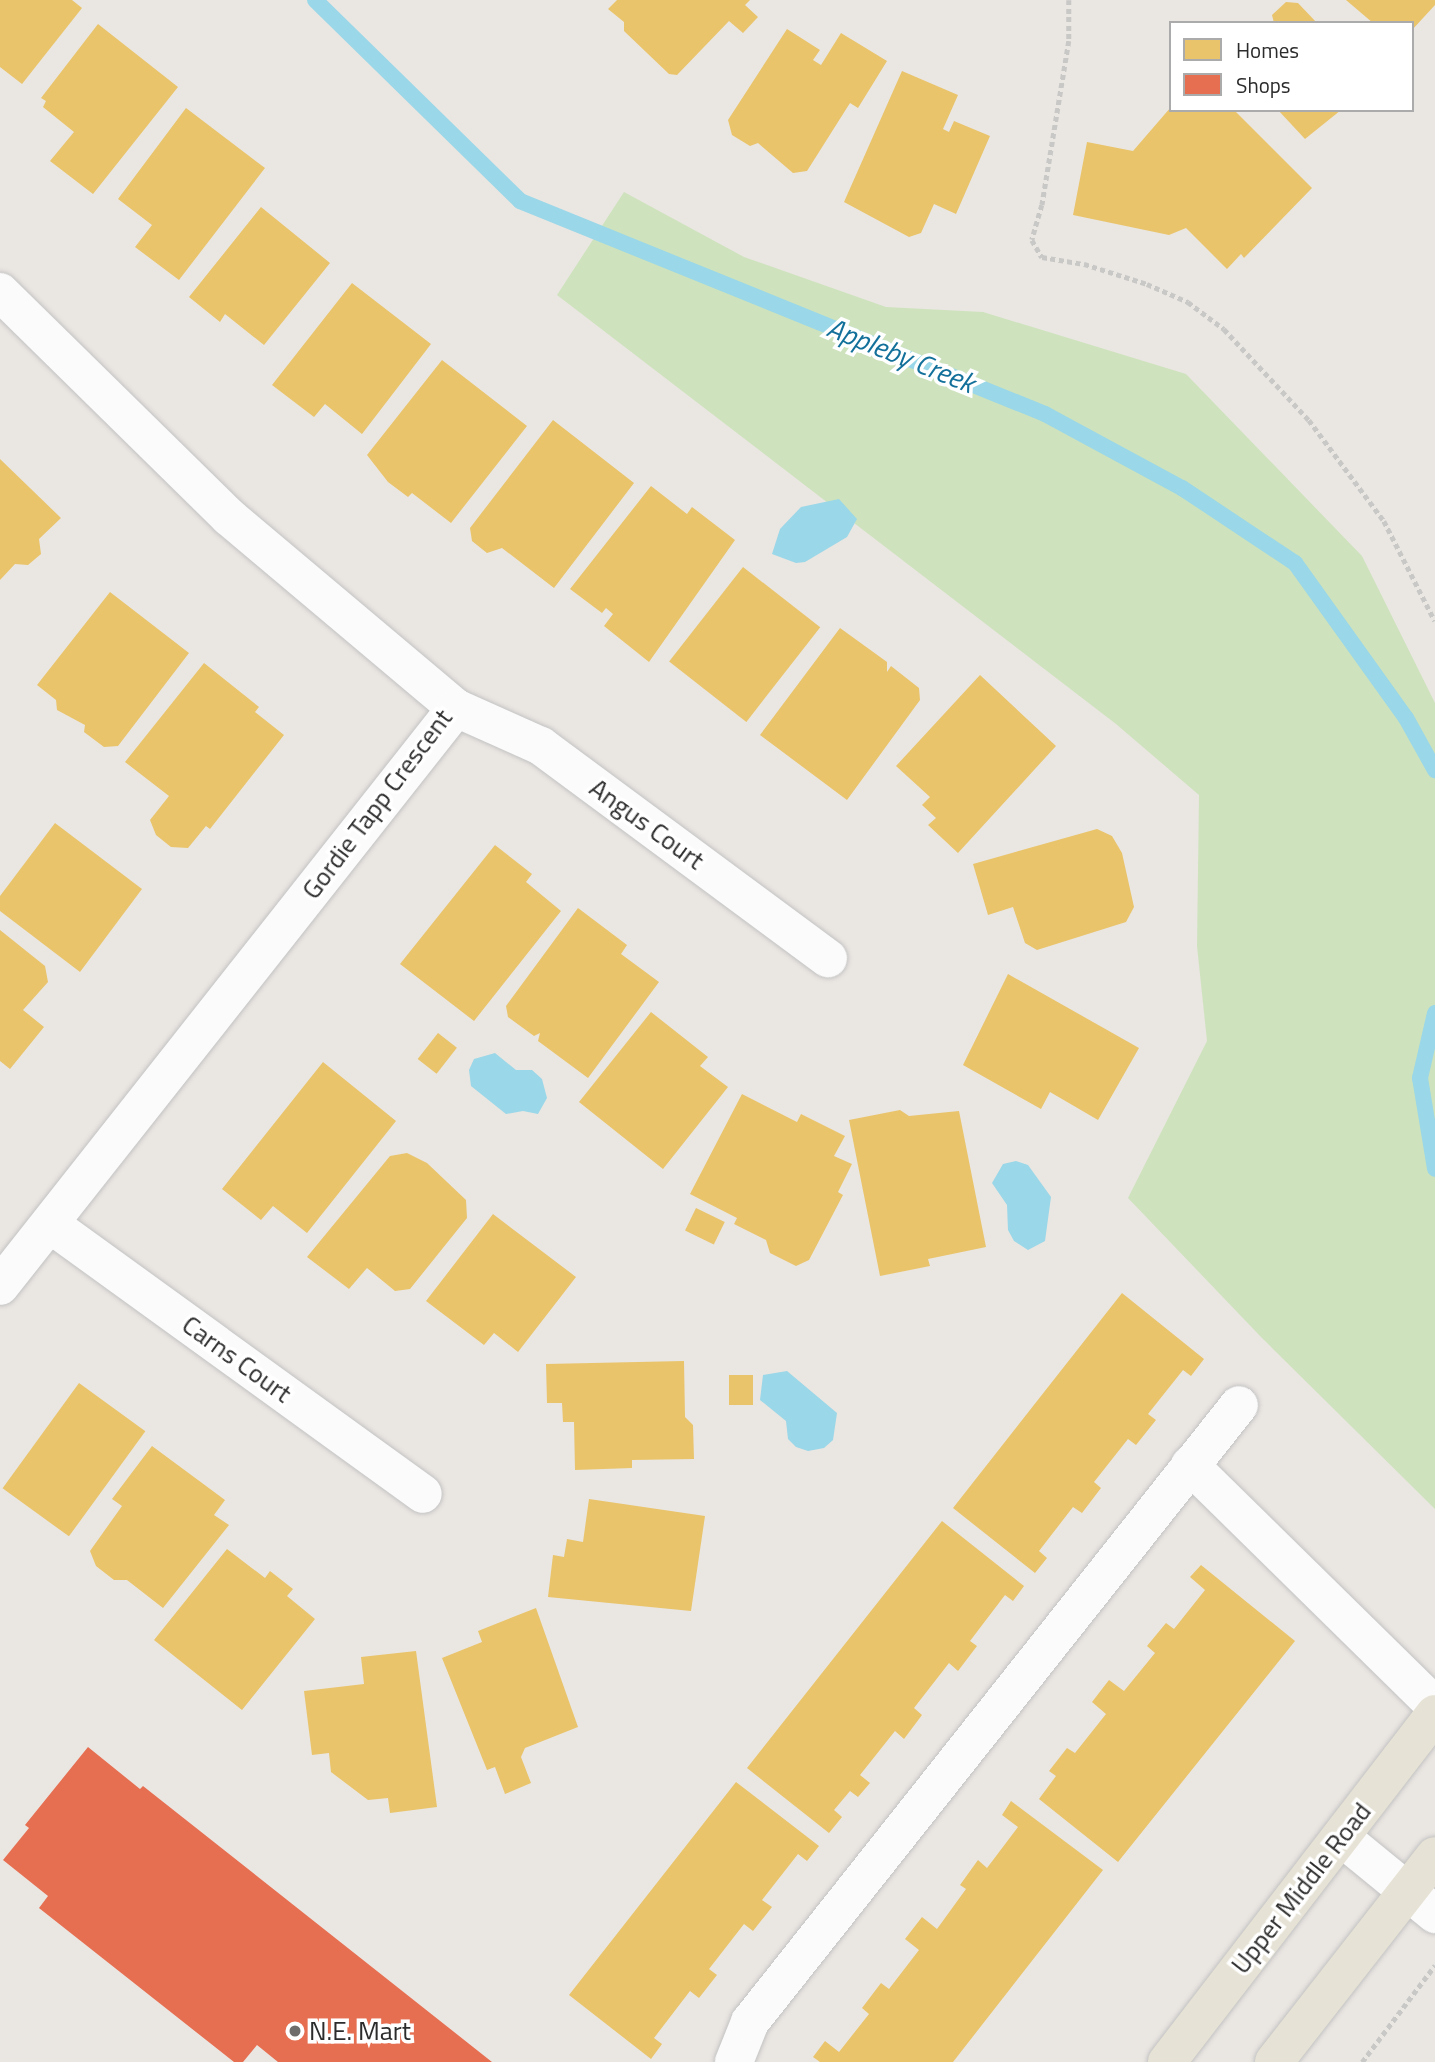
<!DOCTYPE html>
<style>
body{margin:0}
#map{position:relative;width:1435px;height:2062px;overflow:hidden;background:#eae6e2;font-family:"Titillium Web",sans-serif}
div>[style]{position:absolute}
.green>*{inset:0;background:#cee3bd}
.water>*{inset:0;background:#9ad7e8}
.homes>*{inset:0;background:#e9c46a;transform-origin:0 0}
.shops>*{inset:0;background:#e76f51}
.stream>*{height:16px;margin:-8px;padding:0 8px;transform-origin:8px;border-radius:8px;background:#9ad7e8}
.path>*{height:4.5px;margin-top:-2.25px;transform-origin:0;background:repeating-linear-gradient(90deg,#c8c8c7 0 5px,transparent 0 8.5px)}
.roads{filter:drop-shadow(0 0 2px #c3c3c3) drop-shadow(0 0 2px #c3c3c3)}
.minor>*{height:38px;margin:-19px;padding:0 19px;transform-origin:19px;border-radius:19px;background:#fcfbfb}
.major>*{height:38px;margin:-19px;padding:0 19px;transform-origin:19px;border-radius:19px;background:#e6e2d5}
.dots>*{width:19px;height:19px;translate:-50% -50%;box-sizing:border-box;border:4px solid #fff;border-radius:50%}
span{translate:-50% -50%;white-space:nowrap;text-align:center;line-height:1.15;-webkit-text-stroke:7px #fff;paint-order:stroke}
.street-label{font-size:26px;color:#2c2c2c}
.poi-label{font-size:26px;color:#2c2c2c}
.left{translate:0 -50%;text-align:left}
.water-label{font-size:28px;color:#13709a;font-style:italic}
.legend{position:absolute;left:1169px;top:21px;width:245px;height:91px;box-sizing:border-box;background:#fff;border:2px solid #ababab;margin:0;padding:9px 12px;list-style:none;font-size:21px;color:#2c2c2c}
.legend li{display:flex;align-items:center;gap:14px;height:35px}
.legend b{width:35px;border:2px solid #ababab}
</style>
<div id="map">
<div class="green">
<div style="clip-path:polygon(624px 192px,744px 257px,886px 307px,983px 312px,1186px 374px,1362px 556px,1435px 703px,1435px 1509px,1261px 1337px,1128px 1198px,1207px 1041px,1197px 946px,1199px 795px,1116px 724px,557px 295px)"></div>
</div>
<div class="water">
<div style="clip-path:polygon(839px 499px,857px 519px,847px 537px,805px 562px,796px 563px,772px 554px,780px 529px,801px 507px)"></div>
<div style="clip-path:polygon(495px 1053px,516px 1070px,532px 1070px,542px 1079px,547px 1098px,538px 1114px,523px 1111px,506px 1114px,471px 1086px,469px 1070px,474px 1059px)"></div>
<div style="clip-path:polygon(1016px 1161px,1028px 1165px,1051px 1197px,1045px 1241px,1028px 1250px,1014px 1241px,1008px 1230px,1007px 1205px,992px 1183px,1003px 1164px)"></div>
<div style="clip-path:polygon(787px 1371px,837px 1413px,833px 1440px,824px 1448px,808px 1451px,796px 1447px,788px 1439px,786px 1421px,760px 1400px,763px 1375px)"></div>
</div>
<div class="homes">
<div style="clip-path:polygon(0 0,72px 0,82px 8px,22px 84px,0 67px)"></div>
<div style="clip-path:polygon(617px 0,750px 0,745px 5px,758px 17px,743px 33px,729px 21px,677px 75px,669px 74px,624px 31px,624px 22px,608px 9px)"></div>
<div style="clip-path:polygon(1346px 0,1435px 0,1435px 5px,1412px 30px,1412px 23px,1373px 23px)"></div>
<div style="clip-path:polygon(1286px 2px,1298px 3px,1317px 23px,1274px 23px,1272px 15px)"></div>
<div style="clip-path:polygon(98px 24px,178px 87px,93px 194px,50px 161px,74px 132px,43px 107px,46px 101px,41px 98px)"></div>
<div style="clip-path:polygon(787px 29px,820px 50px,813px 60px,821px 65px,841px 33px,887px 61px,858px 108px,850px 103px,807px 171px,793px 173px,758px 143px,750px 146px,732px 135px,728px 120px)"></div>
<div style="clip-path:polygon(902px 71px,958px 95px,943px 129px,949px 132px,954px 121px,990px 136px,956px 214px,934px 204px,921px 233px,909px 237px,844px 202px)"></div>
<div style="clip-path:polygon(1171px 107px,1171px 110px,1234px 110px,1312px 188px,1244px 258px,1241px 254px,1227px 269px,1186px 228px,1169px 235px,1073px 215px,1087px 142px,1133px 151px)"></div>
<div style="clip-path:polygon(186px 108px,265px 168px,179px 280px,135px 247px,152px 225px,118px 199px)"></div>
<div style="clip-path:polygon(1278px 110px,1341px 110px,1305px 139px)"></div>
<div style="clip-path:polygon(261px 207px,330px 263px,264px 345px,225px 314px,220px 322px,189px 297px)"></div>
<div style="clip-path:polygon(352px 283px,431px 344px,362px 434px,325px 404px,314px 417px,272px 385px)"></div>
<div style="clip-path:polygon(442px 360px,527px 426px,451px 523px,412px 493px,408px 497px,388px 482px,367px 455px)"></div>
<div style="clip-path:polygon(553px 420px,634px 483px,554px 588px,502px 548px,487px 553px,472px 541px,470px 528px)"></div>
<div style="clip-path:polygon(0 459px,61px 518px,39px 539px,41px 554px,28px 565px,15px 564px,0 580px)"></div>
<div style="clip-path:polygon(651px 486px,687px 514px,692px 507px,735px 540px,649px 662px,604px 626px,613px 614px,606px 608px,602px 613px,570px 589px)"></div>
<div style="left:743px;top:567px;width:98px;height:120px;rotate:38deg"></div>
<div style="clip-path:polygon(110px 592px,189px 653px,118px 746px,104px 747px,84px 732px,85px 725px,57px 710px,56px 700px,37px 685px)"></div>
<div style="clip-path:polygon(840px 628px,887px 662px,887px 672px,891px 666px,919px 688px,920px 700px,847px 800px,760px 735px)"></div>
<div style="clip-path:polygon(204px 663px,259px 707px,255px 712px,284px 735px,210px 829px,206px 826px,188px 848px,171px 847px,156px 835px,150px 820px,169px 796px,125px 762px)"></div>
<div style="clip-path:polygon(980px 675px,1056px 746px,958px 853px,928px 825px,936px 818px,922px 805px,930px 797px,896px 766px)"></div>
<div style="clip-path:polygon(55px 823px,142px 889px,80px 972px,0 911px,0 896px)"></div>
<div style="clip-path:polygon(1097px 829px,1112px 836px,1122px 853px,1134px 907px,1126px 922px,1037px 950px,1025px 943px,1013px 907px,988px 915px,973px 864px)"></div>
<div style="clip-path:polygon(495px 845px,532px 874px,526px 882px,561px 911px,474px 1021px,400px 964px)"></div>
<div style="clip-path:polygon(578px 908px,627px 945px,621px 954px,659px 982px,588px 1078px,538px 1041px,540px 1033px,534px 1036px,508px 1017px,506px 1006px)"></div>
<div style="clip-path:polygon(0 930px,45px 966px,48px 982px,23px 1010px,44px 1027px,10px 1069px,0 1061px)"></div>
<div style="clip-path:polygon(1008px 974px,1139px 1048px,1098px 1120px,1050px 1092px,1041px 1109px,963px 1065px)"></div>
<div style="clip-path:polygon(651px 1012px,708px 1057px,700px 1066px,728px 1087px,663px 1169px,579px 1102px)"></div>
<div style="left:438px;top:1033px;width:24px;height:33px;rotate:38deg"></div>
<div style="clip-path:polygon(323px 1062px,396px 1121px,307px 1233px,273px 1206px,261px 1220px,222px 1189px)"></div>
<div style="clip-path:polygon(742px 1094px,797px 1122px,801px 1114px,845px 1136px,834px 1156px,852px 1164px,838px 1192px,843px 1195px,809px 1260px,796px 1266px,770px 1253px,766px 1240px,734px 1224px,737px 1218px,690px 1194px)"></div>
<div style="clip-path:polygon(900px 1110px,909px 1116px,959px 1111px,986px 1247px,928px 1259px,930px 1266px,880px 1276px,849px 1120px)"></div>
<div style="clip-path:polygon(407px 1153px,427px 1163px,466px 1200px,467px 1218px,410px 1289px,395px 1291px,367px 1268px,349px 1289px,307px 1257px,390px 1156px)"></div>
<div style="left:696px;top:1208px;width:32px;height:25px;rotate:26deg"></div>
<div style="clip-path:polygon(493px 1214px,576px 1277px,518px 1352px,494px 1333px,484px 1345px,426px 1301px)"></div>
<div style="clip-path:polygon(1122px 1293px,1204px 1359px,1191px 1376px,1183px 1370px,1148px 1414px,1156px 1420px,1136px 1445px,1128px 1439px,1094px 1482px,1101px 1488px,1082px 1513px,1073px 1507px,1039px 1551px,1047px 1558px,1035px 1573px,953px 1508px)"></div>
<div style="clip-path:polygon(684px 1361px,685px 1417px,693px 1425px,694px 1459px,632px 1460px,632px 1468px,575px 1470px,574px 1422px,563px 1422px,562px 1403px,547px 1403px,546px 1364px)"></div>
<div style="left:729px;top:1375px;width:24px;height:30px"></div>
<div style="left:79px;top:1383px;width:82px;height:130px;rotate:36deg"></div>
<div style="clip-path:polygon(152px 1446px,225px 1500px,214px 1515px,229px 1525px,163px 1608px,127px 1580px,114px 1580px,96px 1566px,90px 1551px,122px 1506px,112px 1499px)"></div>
<div style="clip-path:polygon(589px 1499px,705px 1516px,691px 1611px,548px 1597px,553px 1555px,564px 1557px,567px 1539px,583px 1542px)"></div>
<div style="clip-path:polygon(942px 1521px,1024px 1586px,1013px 1601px,1005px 1595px,970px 1641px,977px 1646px,958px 1671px,949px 1663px,914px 1708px,922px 1715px,904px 1739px,895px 1731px,860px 1775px,870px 1783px,858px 1797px,850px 1791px,834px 1810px,842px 1817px,829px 1833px,747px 1768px)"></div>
<div style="clip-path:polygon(227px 1549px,265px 1578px,270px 1571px,293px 1589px,287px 1596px,315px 1619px,242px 1710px,154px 1640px)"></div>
<div style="clip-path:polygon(1201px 1565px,1295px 1641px,1118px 1862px,1039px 1799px,1056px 1776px,1049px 1771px,1067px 1748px,1075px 1753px,1106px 1714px,1092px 1702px,1109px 1680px,1124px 1691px,1155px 1653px,1147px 1646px,1166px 1623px,1174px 1629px,1205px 1590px,1190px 1577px)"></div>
<div style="clip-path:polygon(536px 1608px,578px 1727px,525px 1748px,521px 1757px,531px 1783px,505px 1794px,495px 1767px,487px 1770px,442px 1658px,482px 1642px,478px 1631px)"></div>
<div style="clip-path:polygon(416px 1651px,437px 1807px,390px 1813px,388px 1798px,368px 1800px,331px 1772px,329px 1753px,312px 1755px,304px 1691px,364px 1684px,361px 1657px)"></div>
<div style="clip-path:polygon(736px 1782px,819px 1846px,807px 1861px,798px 1854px,762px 1900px,772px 1907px,753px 1931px,744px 1924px,709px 1969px,717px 1975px,699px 1998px,690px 1991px,654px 2038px,662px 2044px,651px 2059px,569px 1995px)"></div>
<div style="clip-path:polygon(1011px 1801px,1103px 1870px,953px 2062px,820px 2062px,813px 2057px,825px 2041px,839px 2052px,869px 2014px,862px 2008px,881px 1983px,889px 1989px,919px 1950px,905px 1939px,922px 1917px,937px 1929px,966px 1889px,960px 1885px,978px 1860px,987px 1868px,1018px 1827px,1002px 1815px)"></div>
</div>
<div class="shops">
<div style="clip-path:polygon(88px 1747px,140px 1789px,143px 1786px,492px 2062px,278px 2062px,257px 2045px,243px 2062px,234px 2062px,39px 1908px,48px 1896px,3px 1860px,29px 1828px,25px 1825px)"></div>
</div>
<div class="stream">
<div style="left:315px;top:0;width:287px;rotate:44.4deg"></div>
<div style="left:520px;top:201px;width:567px;rotate:22.08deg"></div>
<div style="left:1045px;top:414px;width:156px;rotate:28.4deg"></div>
<div style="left:1182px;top:488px;width:136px;rotate:33.6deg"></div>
<div style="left:1295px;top:563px;width:191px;rotate:54.4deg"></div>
<div style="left:1406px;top:718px;width:60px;rotate:60.9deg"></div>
<div style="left:1435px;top:1013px;width:67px;rotate:103deg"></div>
<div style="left:1420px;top:1078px;width:92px;rotate:80.6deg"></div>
</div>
<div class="path">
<div style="left:1069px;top:0;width:41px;rotate:90deg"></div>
<div style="left:1069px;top:41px;width:166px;rotate:99.3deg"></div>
<div style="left:1042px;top:205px;width:36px;rotate:106deg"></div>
<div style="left:1032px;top:240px;width:20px;rotate:60deg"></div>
<div style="left:1042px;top:257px;width:43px;rotate:9.5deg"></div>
<div style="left:1084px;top:264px;width:66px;rotate:17.6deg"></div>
<div style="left:1147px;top:284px;width:45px;rotate:23.7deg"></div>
<div style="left:1188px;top:302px;width:45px;rotate:36.9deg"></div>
<div style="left:1224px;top:329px;width:125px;rotate:47deg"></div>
<div style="left:1309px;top:420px;width:126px;rotate:53.4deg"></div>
<div style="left:1384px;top:521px;width:112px;rotate:63deg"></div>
<div style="left:1362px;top:2062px;width:121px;rotate:-53deg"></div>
</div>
<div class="roads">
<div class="minor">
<div style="left:0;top:292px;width:321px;rotate:44.5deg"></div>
<div style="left:229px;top:517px;width:297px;rotate:40.1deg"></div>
<div style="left:456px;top:708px;width:736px;rotate:128.27deg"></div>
<div style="left:456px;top:708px;width:93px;rotate:24.1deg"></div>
<div style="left:541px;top:746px;width:357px;rotate:36.5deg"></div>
<div style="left:50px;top:1224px;width:460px;rotate:35.9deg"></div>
<div style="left:1190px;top:1465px;width:344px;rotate:44.5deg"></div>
<div style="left:1341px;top:1837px;width:122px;rotate:39.3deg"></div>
<div style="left:734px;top:2062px;width:43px;rotate:-68.2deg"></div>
<div style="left:750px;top:2022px;width:787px;rotate:-51.6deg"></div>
</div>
<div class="major">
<div style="left:1167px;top:2062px;width:439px;rotate:-52.4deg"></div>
<div style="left:1274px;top:2062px;width:261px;rotate:-52deg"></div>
</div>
</div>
<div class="dots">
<div style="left:295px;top:2031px;background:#6e6d6c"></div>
</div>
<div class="street-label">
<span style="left:377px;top:804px;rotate:-53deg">Gordie Tapp Crescent</span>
<span style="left:647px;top:824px;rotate:36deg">Angus Court</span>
<span style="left:237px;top:1359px;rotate:36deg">Carns Court</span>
<span style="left:1301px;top:1888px;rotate:-52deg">Upper Middle Road</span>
</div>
<div class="poi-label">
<span class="left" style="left:309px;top:2031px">N.E. Mart</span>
</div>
<div class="water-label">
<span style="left:901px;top:355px;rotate:22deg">Appleby Creek</span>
</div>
<ul class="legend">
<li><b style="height:19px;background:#e9c46a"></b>Homes</li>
<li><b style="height:19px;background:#e76f51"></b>Shops</li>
</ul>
</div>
